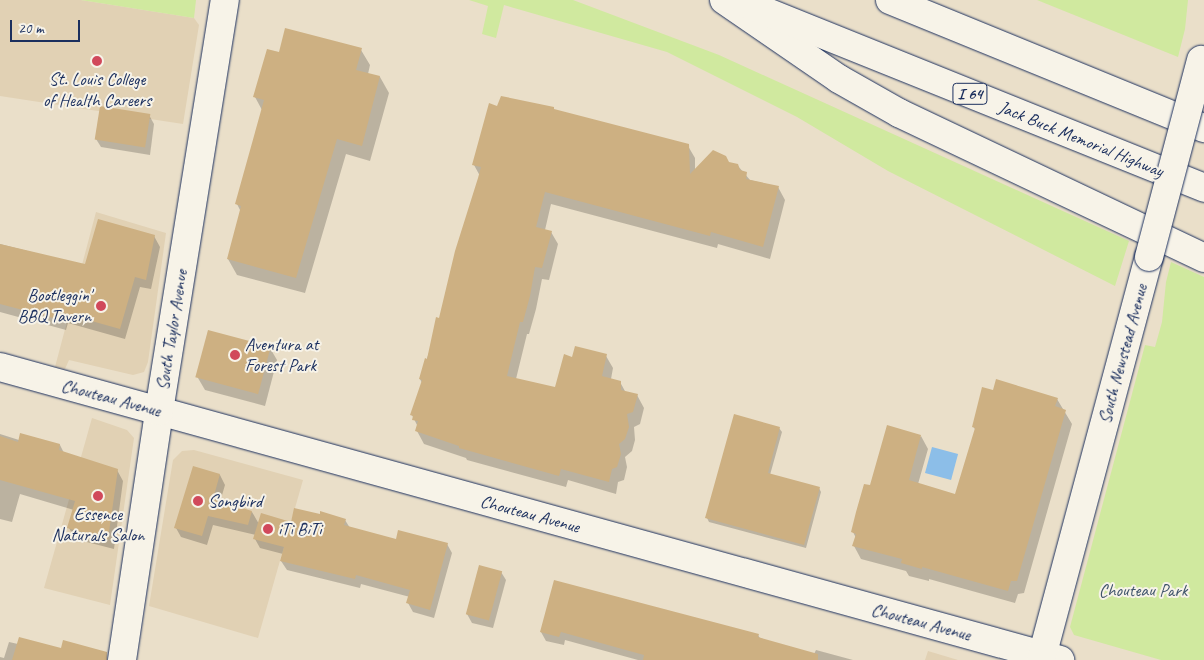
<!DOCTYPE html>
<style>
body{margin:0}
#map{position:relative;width:1204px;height:660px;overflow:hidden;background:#eadfc9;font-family:Caveat,sans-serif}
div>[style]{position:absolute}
.built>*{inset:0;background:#e1d1b4}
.green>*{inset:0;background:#d0e99f}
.water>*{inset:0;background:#8cbee8;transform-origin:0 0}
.shadow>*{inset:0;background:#0003}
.building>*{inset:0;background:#cdb082;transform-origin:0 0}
.roads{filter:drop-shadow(0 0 1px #1b2f5e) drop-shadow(0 0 1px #1b2f5e)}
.minor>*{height:28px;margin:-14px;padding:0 14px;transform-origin:14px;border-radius:14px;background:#f7f3e8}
.tertiary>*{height:28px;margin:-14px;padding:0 14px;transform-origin:14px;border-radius:14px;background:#f7f3e8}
.motorway>*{height:28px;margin:-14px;padding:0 14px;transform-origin:14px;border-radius:14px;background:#f7f3e8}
.bridges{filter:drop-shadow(0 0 1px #1b2f5e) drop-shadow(0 0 1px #1b2f5e)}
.minor-bridge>*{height:28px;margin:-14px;padding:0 14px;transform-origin:14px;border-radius:14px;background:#f7f3e8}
.dots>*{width:14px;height:14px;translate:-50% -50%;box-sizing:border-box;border:2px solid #f7f3e8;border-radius:50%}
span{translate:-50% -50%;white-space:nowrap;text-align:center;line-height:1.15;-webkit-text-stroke:4px #f7f3e8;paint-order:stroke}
.shield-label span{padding:1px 4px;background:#f7f3e8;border:1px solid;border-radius:4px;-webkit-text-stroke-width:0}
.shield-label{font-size:16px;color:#1b2f5e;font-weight:700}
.poi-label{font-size:18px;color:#1b2f5e}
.right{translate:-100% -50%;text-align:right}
.left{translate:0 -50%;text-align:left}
.street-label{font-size:18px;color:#1b2f5e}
.park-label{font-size:18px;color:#3f546b}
.scale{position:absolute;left:10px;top:20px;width:70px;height:22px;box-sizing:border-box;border:2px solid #1b2f5e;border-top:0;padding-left:6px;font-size:15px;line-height:18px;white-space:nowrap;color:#1b2f5e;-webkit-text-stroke:4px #f7f3e8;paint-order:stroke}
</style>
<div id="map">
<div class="built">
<div style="clip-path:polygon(0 0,81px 0,194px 18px,199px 25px,183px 124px,0 96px)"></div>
<div style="clip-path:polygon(96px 212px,166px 233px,148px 362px,144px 372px,133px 375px,69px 360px,65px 369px,55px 367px)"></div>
<div style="clip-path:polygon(92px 418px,127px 430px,134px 438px,110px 605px,44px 588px)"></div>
<div style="clip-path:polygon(194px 450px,303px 480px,258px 638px,149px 606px,173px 460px,182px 451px)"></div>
<div style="clip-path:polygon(928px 651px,958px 660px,925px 660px)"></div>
</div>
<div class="green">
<div style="clip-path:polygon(81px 0,196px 0,194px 18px)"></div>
<div style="clip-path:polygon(469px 0,573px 0,719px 55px,1129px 241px,1115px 286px,888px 171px,797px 117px,667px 52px,504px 5px,496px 38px,482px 34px,488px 6px)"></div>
<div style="clip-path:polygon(1037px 0,1188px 0,1185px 29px,1178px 57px)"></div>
<div style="clip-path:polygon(1171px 262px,1204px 277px,1204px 660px,1161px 660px,1074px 635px,1070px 627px,1145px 345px,1155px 347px,1162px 322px,1166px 282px)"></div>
</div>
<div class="water">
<div style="left:932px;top:447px;width:27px;height:27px;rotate:15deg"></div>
</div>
<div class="shadow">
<div style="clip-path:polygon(361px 50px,370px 65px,368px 74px,380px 77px,389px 93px,370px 161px,346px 154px,305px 293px,237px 275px,228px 259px,241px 212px,237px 204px,262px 110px,255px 97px,279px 54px)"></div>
<div style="clip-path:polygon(498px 108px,554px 111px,688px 146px,695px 158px,695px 170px,728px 163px,738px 166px,750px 180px,778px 187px,785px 200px,770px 259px,718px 244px,717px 248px,551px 204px,545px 230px,551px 232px,558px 244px,549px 280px,542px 279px,536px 309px,529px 334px,527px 334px,516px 379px,556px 388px,573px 358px,606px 356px,613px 368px,611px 379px,620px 382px,626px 393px,637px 395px,644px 408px,640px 424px,634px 427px,635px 440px,632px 451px,625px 457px,627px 467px,624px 480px,618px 482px,616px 494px,568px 480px,566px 487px,467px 460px,466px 458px,424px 444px,417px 431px,418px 427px,412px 415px,422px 383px,420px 379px,440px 320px,480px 176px,474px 165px)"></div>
<div style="clip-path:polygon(149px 115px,154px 124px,150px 155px,101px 147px,96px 139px)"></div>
<div style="clip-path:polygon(154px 236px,160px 247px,151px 289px,140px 287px,125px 339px,68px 323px,66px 330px,0 312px,0 244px,86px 266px)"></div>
<div style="clip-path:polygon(270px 348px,277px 360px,265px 406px,205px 390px,198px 378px)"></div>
<div style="clip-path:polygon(994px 391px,1057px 399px,1072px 424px,1024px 593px,1018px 594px,1015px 603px,929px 579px,929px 581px,909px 576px,906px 571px,861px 559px,854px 546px,856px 538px,853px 532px,871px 487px,921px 436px,928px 449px,918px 484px,956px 496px,976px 431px,973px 426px)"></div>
<div style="clip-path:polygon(779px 428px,782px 432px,770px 475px,819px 488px,821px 492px,806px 548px,709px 522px,707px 518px)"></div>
<div style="clip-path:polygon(0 434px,19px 440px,60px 445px,64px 453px,117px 470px,123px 481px,114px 549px,75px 539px,69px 528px,74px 510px,20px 494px,12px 522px,0 519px)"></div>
<div style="clip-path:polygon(194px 468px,220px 475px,225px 485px,220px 502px,252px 512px,259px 524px,345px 520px,350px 528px,397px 540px,447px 544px,452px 553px,434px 618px,413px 612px,408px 603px,410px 597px,361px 584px,360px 588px,287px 570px,281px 561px,283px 554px,260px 548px,255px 539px,256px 535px,213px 525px,207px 545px,181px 537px,176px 528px)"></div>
<div style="clip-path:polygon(501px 572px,506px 580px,493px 628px,472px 623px,467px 614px)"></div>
<div style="clip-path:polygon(555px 582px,758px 635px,761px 640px,814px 654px,816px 650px,853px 660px,638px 660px,565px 640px,564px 645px,546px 641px,541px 632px)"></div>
<div style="clip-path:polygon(9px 642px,18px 644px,87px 660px,0 660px,0 657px,4px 658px)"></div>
</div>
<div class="building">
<div style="clip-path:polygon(285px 28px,362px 48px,356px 70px,380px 76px,362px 146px,337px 139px,296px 278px,227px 259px,241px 206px,235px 204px,264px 100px,253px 97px,267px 49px,279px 52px)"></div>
<div style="clip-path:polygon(501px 96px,554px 107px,554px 109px,689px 144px,690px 174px,713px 150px,726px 156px,729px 162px,738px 164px,740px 170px,747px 172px,746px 179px,779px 186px,763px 247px,711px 232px,710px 236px,545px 192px,536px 227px,552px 231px,542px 268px,535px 267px,530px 296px,523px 322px,520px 322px,507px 376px,555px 387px,564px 354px,572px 357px,575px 346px,607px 354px,602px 376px,621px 381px,621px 390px,638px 394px,633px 412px,627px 414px,629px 427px,625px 439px,619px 444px,621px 454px,617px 467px,612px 469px,609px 482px,561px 469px,559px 476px,459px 448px,459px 446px,415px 431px,418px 421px,412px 420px,413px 416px,410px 415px,422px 380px,419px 379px,425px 358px,427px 359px,436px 317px,439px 318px,455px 251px,478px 178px,481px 167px,472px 165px,489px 103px,497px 106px)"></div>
<div style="left:100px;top:106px;width:51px;height:34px;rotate:9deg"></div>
<div style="clip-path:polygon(98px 219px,155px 235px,146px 280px,135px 277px,120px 329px,63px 313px,61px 320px,0 304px,0 244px,85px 264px)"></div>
<div style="left:208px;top:330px;width:65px;height:49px;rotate:15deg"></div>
<div style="clip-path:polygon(996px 379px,1058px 398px,1055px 406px,1066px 410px,1017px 581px,1011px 581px,1008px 591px,922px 567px,922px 569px,901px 563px,902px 559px,852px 546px,856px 534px,851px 532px,856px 512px,864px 484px,870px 485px,887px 425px,921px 435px,909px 480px,955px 494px,975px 428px,972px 427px,982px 387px,993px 390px)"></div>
<div style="clip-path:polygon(734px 414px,780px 427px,768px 473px,820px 487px,804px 545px,705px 518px)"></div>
<div style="clip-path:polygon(20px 433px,60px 444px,59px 450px,118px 469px,108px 539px,67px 528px,75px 501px,0 480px,0 436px,18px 442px)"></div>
<div style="clip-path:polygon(193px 466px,220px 474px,213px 499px,252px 511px,248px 525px,208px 516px,202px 536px,174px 528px)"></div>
<div style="clip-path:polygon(294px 508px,320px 514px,320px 511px,346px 519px,344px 525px,396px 539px,398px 530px,448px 543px,430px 610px,406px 603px,410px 590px,356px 575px,355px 579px,280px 561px,284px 547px,253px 539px,261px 513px,291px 522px)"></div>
<div style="left:479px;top:565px;width:24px;height:51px;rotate:15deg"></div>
<div style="clip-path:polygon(554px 580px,759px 634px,758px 637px,818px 654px,818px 660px,643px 660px,644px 655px,561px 632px,559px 637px,540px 632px)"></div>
<div style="clip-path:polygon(19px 637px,61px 648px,63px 640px,107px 652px,107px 660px,12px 660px)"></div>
</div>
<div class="roads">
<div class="minor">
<div style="left:0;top:367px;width:1100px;rotate:15.45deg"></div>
<div style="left:1041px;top:660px;width:417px;rotate:-75deg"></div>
</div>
<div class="tertiary">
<div style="left:122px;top:660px;width:252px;rotate:-81.5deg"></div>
<div style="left:159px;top:411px;width:416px;rotate:-80.9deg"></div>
</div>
<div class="motorway">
<div style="left:724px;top:0;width:140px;rotate:34.5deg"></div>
<div style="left:839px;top:79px;width:69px;rotate:29.5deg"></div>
<div style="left:899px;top:113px;width:338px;rotate:25.4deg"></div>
<div style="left:890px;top:0;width:339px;rotate:22.2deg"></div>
<div style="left:747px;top:4px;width:493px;rotate:21.9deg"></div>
</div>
</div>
<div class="bridges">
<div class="minor-bridge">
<div style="left:1149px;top:257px;width:204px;rotate:-75.2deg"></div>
</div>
</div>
<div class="dots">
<div style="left:97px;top:61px;background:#d1495b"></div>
<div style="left:101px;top:306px;background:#d1495b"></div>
<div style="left:235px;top:355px;background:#d1495b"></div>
<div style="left:98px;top:496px;background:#d1495b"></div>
<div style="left:198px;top:501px;background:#d1495b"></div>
<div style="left:268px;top:529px;background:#d1495b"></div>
</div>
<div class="shield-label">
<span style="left:970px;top:94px">I 64</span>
</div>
<div class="poi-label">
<span style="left:97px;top:90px">St. Louis College<br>of Health Careers</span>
<span class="right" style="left:91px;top:306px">Bootleggin'<br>BBQ Tavern</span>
<span class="left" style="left:245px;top:355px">Aventura at<br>Forest Park</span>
<span class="left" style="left:208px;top:501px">Songbird</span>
<span style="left:98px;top:525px">Essence<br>Naturals Salon</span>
<span class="left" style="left:278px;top:529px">iTi BiTi</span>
</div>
<div class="street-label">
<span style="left:1081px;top:139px;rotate:22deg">Jack Buck Memorial Highway</span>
<span style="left:172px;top:330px;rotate:-81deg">South Taylor Avenue</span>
<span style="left:1123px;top:354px;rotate:-75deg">South Newstead Avenue</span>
<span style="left:111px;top:398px;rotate:15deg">Chouteau Avenue</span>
<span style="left:530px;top:514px;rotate:15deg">Chouteau Avenue</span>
<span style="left:921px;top:622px;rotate:15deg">Chouteau Avenue</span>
</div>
<div class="park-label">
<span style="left:1143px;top:590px">Chouteau Park</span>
</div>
<div class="scale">20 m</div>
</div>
